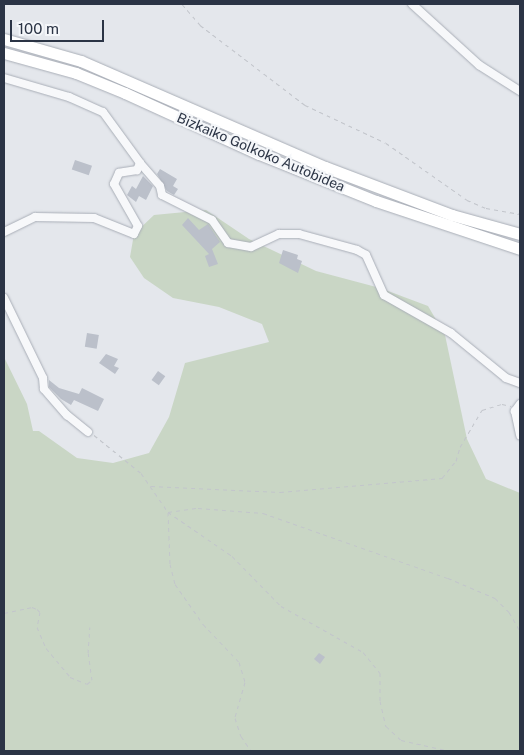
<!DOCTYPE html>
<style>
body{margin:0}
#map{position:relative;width:524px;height:755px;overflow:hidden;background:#e4e7ec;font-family:"Public Sans",sans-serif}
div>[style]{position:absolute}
.green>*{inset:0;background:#c9d6c5}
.building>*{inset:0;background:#bbc0ca;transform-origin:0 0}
.path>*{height:1px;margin-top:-0.5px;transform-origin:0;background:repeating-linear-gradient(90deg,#c2c5cb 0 4px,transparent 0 8px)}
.roads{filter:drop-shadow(0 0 1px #a9aeb7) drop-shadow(0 0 1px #a9aeb7)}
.minor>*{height:8px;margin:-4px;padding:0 4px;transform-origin:4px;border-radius:4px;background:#f7f8fa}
.highway>*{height:11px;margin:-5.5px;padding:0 5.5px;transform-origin:5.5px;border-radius:5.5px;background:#fff}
span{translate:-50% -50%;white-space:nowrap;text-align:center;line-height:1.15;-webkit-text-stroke:4.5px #f4f6f9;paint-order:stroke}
.street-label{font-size:14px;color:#2b3445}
.frame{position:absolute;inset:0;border:5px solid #2b3445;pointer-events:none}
.scale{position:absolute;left:10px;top:20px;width:94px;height:22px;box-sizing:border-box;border:2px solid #2b3445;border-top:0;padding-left:6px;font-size:15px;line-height:18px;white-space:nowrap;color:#2b3445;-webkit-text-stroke:4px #f4f6f9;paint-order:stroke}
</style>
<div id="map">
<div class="green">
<div style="clip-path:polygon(206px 210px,249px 239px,316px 271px,380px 288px,428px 306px,445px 335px,467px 439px,486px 479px,520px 493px,520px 751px,4px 751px,4px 357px,27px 404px,33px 431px,39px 431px,77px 458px,113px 463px,149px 453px,169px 417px,185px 363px,269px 342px,262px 324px,219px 307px,173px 298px,144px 278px,130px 257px,134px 234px,154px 215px)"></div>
</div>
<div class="building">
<div style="left:75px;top:160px;width:18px;height:10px;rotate:19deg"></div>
<div style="clip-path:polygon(160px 169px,177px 179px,173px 186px,178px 189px,174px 195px,167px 191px,157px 174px)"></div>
<div style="clip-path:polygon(143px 176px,153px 186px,146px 200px,139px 196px,136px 202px,127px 195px,132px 186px,136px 189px)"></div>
<div style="clip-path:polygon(188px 218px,199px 230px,208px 224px,220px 242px,212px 249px,218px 264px,209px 267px,205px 256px,209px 254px,182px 225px)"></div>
<div style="clip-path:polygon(283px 250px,298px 255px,297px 259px,302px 261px,298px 273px,279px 263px)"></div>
<div style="left:87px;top:333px;width:12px;height:14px;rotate:9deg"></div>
<div style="clip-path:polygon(106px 354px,118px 359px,114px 366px,119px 368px,115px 374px,99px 363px)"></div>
<div style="left:158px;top:371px;width:9px;height:11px;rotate:36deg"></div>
<div style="clip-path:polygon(49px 380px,59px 388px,79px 394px,82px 388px,104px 399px,98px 411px,74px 400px,71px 405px,61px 399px,49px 387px)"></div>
<div style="clip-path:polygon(319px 653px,325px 657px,320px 664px,314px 659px)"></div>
</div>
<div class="path">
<div style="left:182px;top:4px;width:28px;rotate:49deg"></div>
<div style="left:200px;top:25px;width:132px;rotate:37.3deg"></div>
<div style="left:305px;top:105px;width:89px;rotate:25.1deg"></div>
<div style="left:386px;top:143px;width:99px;rotate:35.1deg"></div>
<div style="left:467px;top:200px;width:21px;rotate:23deg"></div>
<div style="left:486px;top:208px;width:35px;rotate:10deg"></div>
<div style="left:94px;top:435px;width:60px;rotate:39deg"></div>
<div style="left:141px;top:473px;width:47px;rotate:55.3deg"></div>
<div style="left:168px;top:512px;width:52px;rotate:87.8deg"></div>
<div style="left:170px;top:564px;width:21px;rotate:76deg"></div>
<div style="left:175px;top:584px;width:49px;rotate:55deg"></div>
<div style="left:203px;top:624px;width:52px;rotate:46.5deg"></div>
<div style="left:239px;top:662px;width:21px;rotate:73deg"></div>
<div style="left:245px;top:682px;width:37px;rotate:106deg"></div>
<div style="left:235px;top:718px;width:19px;rotate:72deg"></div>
<div style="left:241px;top:736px;width:18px;rotate:56deg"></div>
<div style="left:151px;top:486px;width:129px;rotate:2.7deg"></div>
<div style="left:280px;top:492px;width:163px;rotate:-4.9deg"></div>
<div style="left:442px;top:478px;width:22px;rotate:-51deg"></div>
<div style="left:456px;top:461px;width:15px;rotate:-74deg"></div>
<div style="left:460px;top:447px;width:43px;rotate:-59.3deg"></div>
<div style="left:482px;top:410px;width:21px;rotate:-17deg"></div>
<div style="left:502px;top:404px;width:9px;rotate:13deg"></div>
<div style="left:168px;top:512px;width:78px;rotate:34.5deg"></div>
<div style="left:232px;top:556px;width:70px;rotate:45.6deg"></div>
<div style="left:281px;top:606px;width:94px;rotate:29.3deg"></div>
<div style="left:363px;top:652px;width:27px;rotate:51deg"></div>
<div style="left:380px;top:673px;width:28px;rotate:90deg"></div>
<div style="left:380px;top:701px;width:26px;rotate:77deg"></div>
<div style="left:386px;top:726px;width:21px;rotate:43deg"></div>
<div style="left:401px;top:740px;width:50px;rotate:12.7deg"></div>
<div style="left:168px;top:512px;width:30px;rotate:-8deg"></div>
<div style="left:198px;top:508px;width:65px;rotate:4.4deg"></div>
<div style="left:263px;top:513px;width:196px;rotate:19.4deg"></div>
<div style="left:448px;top:578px;width:51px;rotate:23.1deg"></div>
<div style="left:495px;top:598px;width:20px;rotate:45deg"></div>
<div style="left:509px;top:612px;width:22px;rotate:60deg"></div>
<div style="left:520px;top:631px;width:10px;rotate:90deg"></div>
<div style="left:4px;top:613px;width:29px;rotate:-12deg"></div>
<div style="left:32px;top:607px;width:5px;rotate:22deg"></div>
<div style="left:37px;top:609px;width:4px;rotate:45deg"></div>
<div style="left:40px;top:612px;width:15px;rotate:101deg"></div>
<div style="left:37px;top:627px;width:23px;rotate:67deg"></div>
<div style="left:46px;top:648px;width:38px;rotate:50deg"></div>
<div style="left:70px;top:677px;width:18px;rotate:22deg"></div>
<div style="left:87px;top:684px;width:6px;rotate:-39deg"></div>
<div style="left:92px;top:680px;width:27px;rotate:-98deg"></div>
<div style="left:88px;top:653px;width:26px;rotate:-86deg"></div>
<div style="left:520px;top:650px;width:4px;rotate:90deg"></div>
</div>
<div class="roads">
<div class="minor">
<div style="left:412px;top:4px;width:91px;rotate:42.3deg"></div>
<div style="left:479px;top:65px;width:49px;rotate:32.4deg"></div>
<div style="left:4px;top:78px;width:68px;rotate:16.3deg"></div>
<div style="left:69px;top:97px;width:37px;rotate:24deg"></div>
<div style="left:103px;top:112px;width:63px;rotate:54deg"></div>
<div style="left:140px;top:163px;width:8px;rotate:113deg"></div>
<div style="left:137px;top:170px;width:18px;rotate:171deg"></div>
<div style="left:119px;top:173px;width:12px;rotate:114deg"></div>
<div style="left:114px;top:184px;width:48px;rotate:60.3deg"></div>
<div style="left:138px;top:226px;width:9px;rotate:117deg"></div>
<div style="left:134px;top:234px;width:43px;rotate:-158.2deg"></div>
<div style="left:94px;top:218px;width:59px;rotate:-179deg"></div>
<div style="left:35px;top:217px;width:34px;rotate:154deg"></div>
<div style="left:140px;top:163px;width:30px;rotate:49deg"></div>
<div style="left:160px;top:186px;width:9px;rotate:77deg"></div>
<div style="left:162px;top:195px;width:56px;rotate:26.6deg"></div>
<div style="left:212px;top:220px;width:28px;rotate:55deg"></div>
<div style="left:228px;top:243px;width:23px;rotate:10deg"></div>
<div style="left:251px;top:247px;width:31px;rotate:-25deg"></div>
<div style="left:279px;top:234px;width:20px"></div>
<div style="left:299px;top:234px;width:60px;rotate:15.4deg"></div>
<div style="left:357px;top:250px;width:10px;rotate:29deg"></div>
<div style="left:366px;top:255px;width:44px;rotate:65.8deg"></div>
<div style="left:384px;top:295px;width:77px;rotate:29.6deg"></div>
<div style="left:451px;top:333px;width:71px;rotate:39.3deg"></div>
<div style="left:506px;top:378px;width:15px;rotate:20deg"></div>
<div style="left:4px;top:298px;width:89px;rotate:64deg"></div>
<div style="left:43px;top:378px;width:11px;rotate:85deg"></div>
<div style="left:44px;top:389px;width:35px;rotate:49deg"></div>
<div style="left:67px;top:415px;width:27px;rotate:39deg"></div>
<div style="left:520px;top:404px;width:9px;rotate:126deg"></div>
<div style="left:515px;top:411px;width:25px;rotate:78deg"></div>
</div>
<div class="highway">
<div style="left:4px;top:39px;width:80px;rotate:15.9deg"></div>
<div style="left:81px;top:61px;width:266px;rotate:23.5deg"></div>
<div style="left:325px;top:167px;width:136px;rotate:20.7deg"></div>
<div style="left:452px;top:215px;width:71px;rotate:15.6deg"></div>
<div style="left:4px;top:53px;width:75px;rotate:15.5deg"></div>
<div style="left:76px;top:73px;width:53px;rotate:22.2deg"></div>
<div style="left:125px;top:93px;width:147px;rotate:24.5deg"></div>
<div style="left:259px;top:154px;width:126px;rotate:21.9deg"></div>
<div style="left:376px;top:201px;width:152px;rotate:18.4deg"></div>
</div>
</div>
<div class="street-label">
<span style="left:261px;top:152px;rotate:23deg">Bizkaiko Golkoko Autobidea</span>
</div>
<div class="frame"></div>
<div class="scale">100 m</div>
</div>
